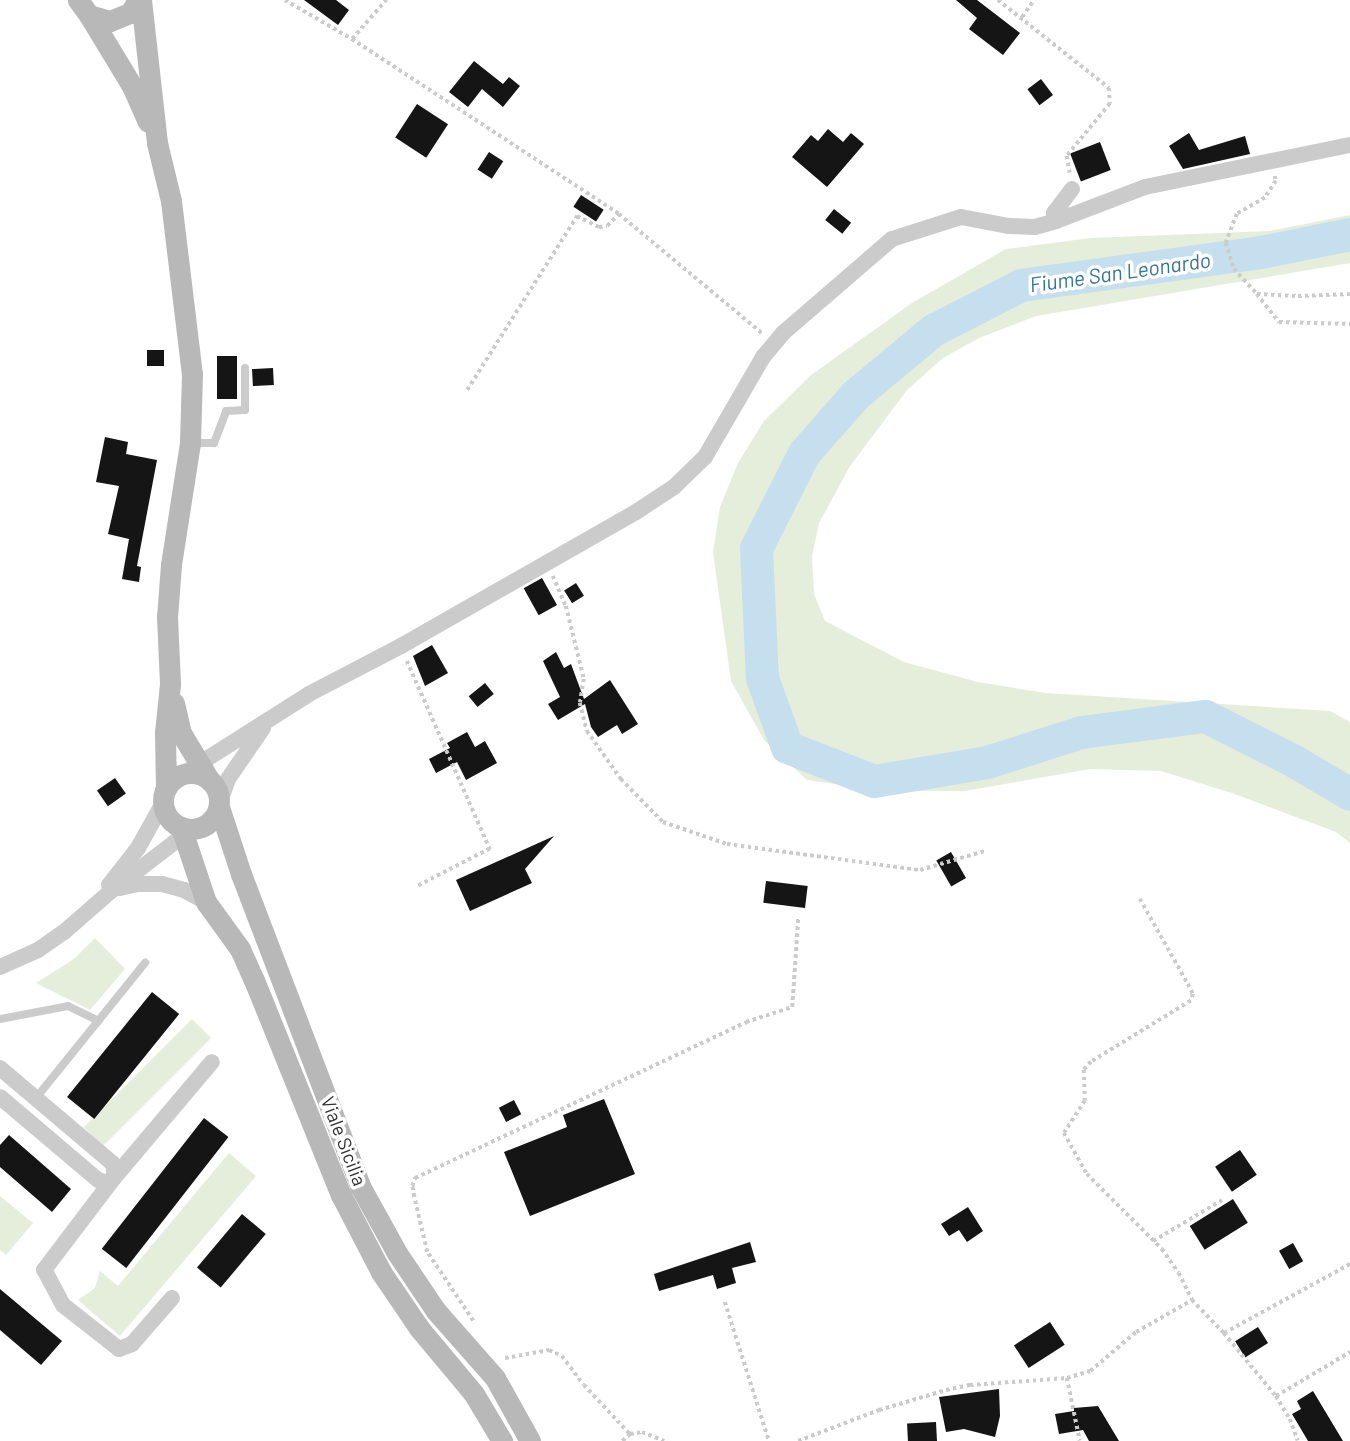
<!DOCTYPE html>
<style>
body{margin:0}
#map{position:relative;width:1350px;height:1441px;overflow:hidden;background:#fff;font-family:Barlow,sans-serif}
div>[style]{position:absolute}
.green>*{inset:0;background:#e5eddb;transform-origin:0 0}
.river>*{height:33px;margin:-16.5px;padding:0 16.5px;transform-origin:16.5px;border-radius:16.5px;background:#c5dfef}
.building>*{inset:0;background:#151515;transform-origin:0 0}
.path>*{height:3.5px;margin-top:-1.75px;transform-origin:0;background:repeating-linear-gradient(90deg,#cbcbcb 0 3.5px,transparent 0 7px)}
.lane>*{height:8px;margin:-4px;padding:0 4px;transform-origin:4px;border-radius:4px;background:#cbcbcb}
.street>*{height:16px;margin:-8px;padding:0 8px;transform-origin:8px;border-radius:8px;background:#cbcbcb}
.secondary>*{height:21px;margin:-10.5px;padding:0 10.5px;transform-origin:10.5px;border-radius:10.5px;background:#b8b8b8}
.secondary>.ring{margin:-10.5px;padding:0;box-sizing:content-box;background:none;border:21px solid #b8b8b8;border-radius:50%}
span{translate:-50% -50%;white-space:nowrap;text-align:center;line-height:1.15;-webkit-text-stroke:7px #fff;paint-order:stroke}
.street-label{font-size:19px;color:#2e2e2e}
.water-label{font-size:21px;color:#357398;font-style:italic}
</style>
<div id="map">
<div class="green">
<div style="clip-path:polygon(1350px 215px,1350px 263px,1036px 316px,979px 338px,943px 358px,907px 390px,850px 466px,819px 523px,812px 556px,814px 594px,825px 621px,904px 662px,978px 682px,1046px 693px,1330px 711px,1350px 722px,1350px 843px,1336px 832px,1232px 793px,1161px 771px,1090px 769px,965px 791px,886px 791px,807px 780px,764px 740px,731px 681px,713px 552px,720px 507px,738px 463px,764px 421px,811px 375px,912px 303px,1006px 249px,1091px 238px,1270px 231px)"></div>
<div style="clip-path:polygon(95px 938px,125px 969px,90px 1010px,36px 983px,74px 959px)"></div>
<div style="left:192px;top:1019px;width:27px;height:153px;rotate:45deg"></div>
<div style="clip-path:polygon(229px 1153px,256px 1176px,120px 1336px,78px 1300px,95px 1288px,100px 1271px,118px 1286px)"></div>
<div style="clip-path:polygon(0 1196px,33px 1223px,6px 1255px,0 1250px)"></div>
</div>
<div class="river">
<div style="left:1350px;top:234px;width:91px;rotate:168.6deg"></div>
<div style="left:1261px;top:252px;width:242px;rotate:172.2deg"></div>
<div style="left:1021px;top:285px;width:99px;rotate:152.9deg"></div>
<div style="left:933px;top:330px;width:102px;rotate:140.2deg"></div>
<div style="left:855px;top:395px;width:77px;rotate:131.3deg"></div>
<div style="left:804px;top:453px;width:106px;rotate:116.8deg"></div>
<div style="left:756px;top:548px;width:130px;rotate:87.4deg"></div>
<div style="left:762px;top:678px;width:73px;rotate:70.1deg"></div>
<div style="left:787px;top:747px;width:93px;rotate:21.3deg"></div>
<div style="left:874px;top:781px;width:115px;rotate:-9.5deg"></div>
<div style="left:987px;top:762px;width:99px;rotate:-17.7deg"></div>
<div style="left:1081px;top:732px;width:125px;rotate:-7.4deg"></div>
<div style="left:1205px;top:716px;width:100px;rotate:26.8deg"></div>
<div style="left:1294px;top:761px;width:65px;rotate:30.5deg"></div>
</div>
<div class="building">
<div style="clip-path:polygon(304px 0,336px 0,349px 10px,338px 25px)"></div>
<div style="clip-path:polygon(956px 0,977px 0,1020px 33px,1003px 55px,969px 29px,977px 18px)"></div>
<div style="clip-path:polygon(474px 61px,503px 84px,509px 77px,520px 86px,503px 107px,482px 89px,468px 107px,449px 92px)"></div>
<div style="left:1041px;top:79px;width:20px;height:17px;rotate:53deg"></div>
<div style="left:417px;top:104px;width:37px;height:40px;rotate:33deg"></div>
<div style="clip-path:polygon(828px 129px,843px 142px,851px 133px,864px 144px,827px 187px,792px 157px,811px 135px,818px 141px)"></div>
<div style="clip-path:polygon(1189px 133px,1199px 150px,1245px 136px,1250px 154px,1183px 169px,1169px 146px)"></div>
<div style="left:1100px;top:142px;width:30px;height:32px;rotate:69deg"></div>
<div style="left:489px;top:152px;width:17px;height:21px;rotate:33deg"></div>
<div style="left:581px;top:195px;width:27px;height:14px;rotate:33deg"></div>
<div style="left:834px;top:209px;width:22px;height:14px;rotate:39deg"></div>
<div style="left:147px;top:350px;width:17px;height:16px"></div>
<div style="left:217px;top:356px;width:20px;height:43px"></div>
<div style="left:273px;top:368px;width:17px;height:21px;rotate:87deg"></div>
<div style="clip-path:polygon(105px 437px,128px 442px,126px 454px,157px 460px,137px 566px,141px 567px,139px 582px,122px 579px,129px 539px,108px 534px,119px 486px,96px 482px)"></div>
<div style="left:542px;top:578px;width:31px;height:21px;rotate:61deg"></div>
<div style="left:576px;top:583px;width:15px;height:14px;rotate:58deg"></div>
<div style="clip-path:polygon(432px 645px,448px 673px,425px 686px,413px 656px)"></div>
<div style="clip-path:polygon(556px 652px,564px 668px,571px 664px,584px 699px,610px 680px,638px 724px,622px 734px,617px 725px,598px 737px,591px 727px,585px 704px,558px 720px,548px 704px,560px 697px,543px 661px)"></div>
<div style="left:485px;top:683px;width:14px;height:21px;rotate:51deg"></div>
<div style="clip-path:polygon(467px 732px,475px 747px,485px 741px,497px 763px,466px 780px,457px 762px,436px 773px,429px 759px,450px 748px,447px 743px)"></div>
<div style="left:115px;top:778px;width:19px;height:22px;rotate:55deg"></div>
<div style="clip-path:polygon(554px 836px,525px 869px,532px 883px,470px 911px,456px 880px)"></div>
<div style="left:951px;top:852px;width:30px;height:17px;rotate:60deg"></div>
<div style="left:766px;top:881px;width:42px;height:22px;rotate:7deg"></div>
<div style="left:152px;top:992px;width:35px;height:135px;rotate:39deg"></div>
<div style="clip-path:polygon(604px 1099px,635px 1174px,530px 1216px,504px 1152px,567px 1127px,563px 1115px)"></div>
<div style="left:514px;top:1100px;width:16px;height:17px;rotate:63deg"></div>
<div style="left:204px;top:1118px;width:31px;height:166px;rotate:38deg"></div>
<div style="clip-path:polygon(9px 1135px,71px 1189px,52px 1212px,0 1167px,0 1145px)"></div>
<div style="left:1240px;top:1150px;width:30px;height:30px;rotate:56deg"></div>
<div style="left:1233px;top:1199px;width:28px;height:51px;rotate:58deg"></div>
<div style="clip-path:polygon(968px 1207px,983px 1231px,967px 1242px,959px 1230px,949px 1236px,941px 1224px)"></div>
<div style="left:242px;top:1214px;width:31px;height:70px;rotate:40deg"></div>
<div style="clip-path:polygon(750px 1242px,756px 1262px,732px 1268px,736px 1283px,717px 1289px,713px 1275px,659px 1291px,654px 1274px)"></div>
<div style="left:1293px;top:1243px;width:21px;height:16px;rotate:61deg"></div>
<div style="clip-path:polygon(0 1289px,62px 1341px,41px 1365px,0 1330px)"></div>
<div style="left:1050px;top:1322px;width:27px;height:43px;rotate:57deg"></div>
<div style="left:1258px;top:1327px;width:19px;height:27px;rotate:58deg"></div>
<div style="clip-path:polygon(999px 1389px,1000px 1416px,995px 1437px,964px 1429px,946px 1432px,939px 1397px)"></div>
<div style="clip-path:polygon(1313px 1391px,1343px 1441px,1308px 1441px,1292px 1414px,1301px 1409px,1297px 1401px)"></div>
<div style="clip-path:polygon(1098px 1406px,1119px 1441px,1089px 1441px,1083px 1430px,1059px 1434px,1055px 1414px,1074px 1411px,1074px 1408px)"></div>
<div style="left:936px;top:1422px;width:19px;height:29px;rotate:87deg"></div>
</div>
<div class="path">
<div style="left:285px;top:0;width:78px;rotate:30.2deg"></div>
<div style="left:352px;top:39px;width:319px;rotate:33.2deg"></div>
<div style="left:619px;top:214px;width:186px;rotate:39.8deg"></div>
<div style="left:998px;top:0;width:142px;rotate:38.4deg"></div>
<div style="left:1109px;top:88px;width:16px;rotate:86deg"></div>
<div style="left:1110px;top:104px;width:67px;rotate:129.6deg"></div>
<div style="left:1067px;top:156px;width:17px;rotate:80deg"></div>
<div style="left:1022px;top:17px;width:21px;rotate:-55deg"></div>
<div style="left:352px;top:39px;width:52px;rotate:-48.9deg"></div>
<div style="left:1275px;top:176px;width:5px;rotate:79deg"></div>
<div style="left:1276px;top:181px;width:20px;rotate:123deg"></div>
<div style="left:1265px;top:198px;width:32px;rotate:150deg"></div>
<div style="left:1237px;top:214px;width:31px;rotate:111deg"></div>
<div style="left:1226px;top:243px;width:27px;rotate:73deg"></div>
<div style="left:1234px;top:269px;width:34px;rotate:47deg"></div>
<div style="left:1257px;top:294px;width:41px;rotate:2.8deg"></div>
<div style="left:1298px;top:296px;width:52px;rotate:-2.2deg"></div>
<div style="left:1257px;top:294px;width:36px;rotate:52deg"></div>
<div style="left:1279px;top:322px;width:71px;rotate:1.6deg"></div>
<div style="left:467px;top:390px;width:206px;rotate:-57.7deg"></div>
<div style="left:577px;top:216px;width:25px;rotate:27deg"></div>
<div style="left:599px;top:227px;width:8px;rotate:-7deg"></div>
<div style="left:607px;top:226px;width:17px;rotate:-45deg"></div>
<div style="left:553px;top:576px;width:33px;rotate:67deg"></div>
<div style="left:566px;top:606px;width:75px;rotate:76.1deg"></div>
<div style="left:584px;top:679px;width:24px;rotate:99deg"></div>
<div style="left:580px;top:703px;width:29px;rotate:76deg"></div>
<div style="left:587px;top:731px;width:59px;rotate:54.7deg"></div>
<div style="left:621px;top:779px;width:60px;rotate:45.7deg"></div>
<div style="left:663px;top:822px;width:68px;rotate:19deg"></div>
<div style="left:727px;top:844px;width:195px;rotate:7.7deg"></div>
<div style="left:920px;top:870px;width:68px;rotate:-16.3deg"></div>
<div style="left:407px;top:661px;width:206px;rotate:66.2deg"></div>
<div style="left:490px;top:849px;width:83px;rotate:152.8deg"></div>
<div style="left:1140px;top:899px;width:98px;rotate:60.5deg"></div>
<div style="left:1188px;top:984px;width:11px;rotate:63deg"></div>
<div style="left:1193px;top:994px;width:7px;rotate:106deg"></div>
<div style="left:1191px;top:1001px;width:117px;rotate:148.6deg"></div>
<div style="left:1091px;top:1062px;width:11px;rotate:131deg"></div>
<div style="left:1084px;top:1070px;width:31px;rotate:88deg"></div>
<div style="left:1085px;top:1101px;width:38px;rotate:123deg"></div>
<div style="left:1064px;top:1133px;width:47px;rotate:60.7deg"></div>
<div style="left:1087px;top:1174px;width:106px;rotate:45deg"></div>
<div style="left:1162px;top:1249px;width:29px;rotate:55deg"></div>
<div style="left:1179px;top:1273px;width:30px;rotate:64deg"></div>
<div style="left:1153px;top:1241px;width:80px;rotate:-30.7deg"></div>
<div style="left:725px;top:1302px;width:146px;rotate:72.4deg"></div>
<div style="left:473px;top:1321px;width:83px;rotate:-123.7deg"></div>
<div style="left:427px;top:1252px;width:57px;rotate:-103.3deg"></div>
<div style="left:414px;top:1197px;width:11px;rotate:-100deg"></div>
<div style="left:412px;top:1186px;width:9px;rotate:-69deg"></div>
<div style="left:415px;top:1178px;width:366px;rotate:-25.2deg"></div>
<div style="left:746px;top:1022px;width:48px;rotate:-18.1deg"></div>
<div style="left:792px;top:1007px;width:89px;rotate:-86.1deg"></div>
<div style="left:1224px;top:1333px;width:144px;rotate:-28.7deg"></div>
<div style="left:505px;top:1358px;width:45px;rotate:-10.3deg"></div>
<div style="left:549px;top:1350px;width:14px;rotate:25deg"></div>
<div style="left:562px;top:1356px;width:36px;rotate:53deg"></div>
<div style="left:584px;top:1385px;width:67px;rotate:46.8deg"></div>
<div style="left:1067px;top:1378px;width:64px;rotate:78.3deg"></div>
<div style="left:1276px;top:1396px;width:86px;rotate:-30.7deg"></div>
<div style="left:622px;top:1441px;width:11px;rotate:-41deg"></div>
<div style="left:630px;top:1434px;width:12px;rotate:-9deg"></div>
<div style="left:642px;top:1432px;width:24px;rotate:22deg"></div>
<div style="left:798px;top:1441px;width:87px;rotate:-20.9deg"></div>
<div style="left:879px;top:1410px;width:70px;rotate:-16.6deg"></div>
<div style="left:946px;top:1390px;width:25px;rotate:-12deg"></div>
<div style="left:970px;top:1385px;width:97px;rotate:-4.1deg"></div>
<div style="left:1067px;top:1378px;width:24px;rotate:-17deg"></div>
<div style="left:1090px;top:1371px;width:60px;rotate:-40.3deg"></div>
<div style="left:1136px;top:1332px;width:64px;rotate:-29.7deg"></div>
<div style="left:1192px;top:1300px;width:46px;rotate:45.9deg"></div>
<div style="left:1224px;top:1333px;width:82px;rotate:50.5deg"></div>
<div style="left:1276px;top:1396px;width:27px;rotate:59deg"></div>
<div style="left:1290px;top:1419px;width:23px;rotate:70deg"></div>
</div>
<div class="lane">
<div style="left:190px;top:443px;width:24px"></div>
<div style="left:214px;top:443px;width:34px;rotate:-69deg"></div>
<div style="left:226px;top:411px;width:19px;rotate:-3deg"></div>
<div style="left:245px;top:410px;width:42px;rotate:-90deg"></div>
<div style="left:0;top:1019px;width:69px;rotate:-10.8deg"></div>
<div style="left:68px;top:1006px;width:34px;rotate:26deg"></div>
<div style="left:36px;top:1098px;width:174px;rotate:-51.1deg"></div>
</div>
<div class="street">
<div style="left:1056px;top:221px;width:95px;rotate:-20.9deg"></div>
<div style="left:1145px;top:187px;width:209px;rotate:-11.6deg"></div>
<div style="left:183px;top:774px;width:149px;rotate:-32.4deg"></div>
<div style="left:309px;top:694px;width:104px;rotate:-27.6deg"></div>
<div style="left:401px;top:646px;width:271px;rotate:-29.7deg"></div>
<div style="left:636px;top:512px;width:45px;rotate:-33.3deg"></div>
<div style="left:674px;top:487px;width:43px;rotate:-44.1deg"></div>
<div style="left:705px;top:457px;width:116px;rotate:-59.9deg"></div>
<div style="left:763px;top:357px;width:31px;rotate:-50deg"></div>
<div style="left:783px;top:333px;width:144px;rotate:-40.8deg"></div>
<div style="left:892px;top:239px;width:72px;rotate:-17.7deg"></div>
<div style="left:961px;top:217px;width:49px;rotate:10.6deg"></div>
<div style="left:1009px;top:226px;width:26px;rotate:2deg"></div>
<div style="left:1035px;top:227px;width:22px;rotate:-16deg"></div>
<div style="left:1056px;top:221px;width:8px;rotate:-104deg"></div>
<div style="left:1054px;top:213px;width:30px;rotate:-53deg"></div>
<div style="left:219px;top:804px;width:27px;rotate:-70deg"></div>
<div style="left:228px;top:779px;width:62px;rotate:-55.5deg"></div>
<div style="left:109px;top:885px;width:47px;rotate:-51.9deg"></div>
<div style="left:138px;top:848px;width:51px;rotate:-60.9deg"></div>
<div style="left:120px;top:888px;width:17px;rotate:-13deg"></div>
<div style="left:137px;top:884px;width:25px"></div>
<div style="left:162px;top:884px;width:23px;rotate:15deg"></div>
<div style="left:184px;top:890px;width:25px;rotate:29deg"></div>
<div style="left:0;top:967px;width:42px;rotate:-24.1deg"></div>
<div style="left:38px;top:950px;width:32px;rotate:-35deg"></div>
<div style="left:64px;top:932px;width:62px;rotate:-41.1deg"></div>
<div style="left:111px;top:891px;width:92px;rotate:-37.5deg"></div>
<div style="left:184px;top:835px;width:14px;rotate:-25deg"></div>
<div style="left:0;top:1068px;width:148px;rotate:40.3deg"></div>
<div style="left:113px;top:1164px;width:12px;rotate:81deg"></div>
<div style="left:115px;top:1176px;width:11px;rotate:139deg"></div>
<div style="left:107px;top:1183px;width:9px;rotate:-162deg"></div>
<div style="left:98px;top:1180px;width:128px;rotate:-139.7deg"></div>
<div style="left:172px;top:1298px;width:61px;rotate:131deg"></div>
<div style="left:132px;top:1344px;width:14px;rotate:159deg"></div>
<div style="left:119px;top:1349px;width:71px;rotate:-141.8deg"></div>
<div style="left:63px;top:1305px;width:40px;rotate:-118deg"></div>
<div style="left:44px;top:1270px;width:114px;rotate:-52.8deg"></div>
<div style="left:113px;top:1179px;width:153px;rotate:-49.8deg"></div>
</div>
<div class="secondary">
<div style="left:78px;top:0;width:19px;rotate:54deg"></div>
<div style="left:89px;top:15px;width:22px;rotate:16deg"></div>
<div style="left:110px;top:21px;width:22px;rotate:-22deg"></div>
<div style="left:130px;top:13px;width:15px;rotate:-58deg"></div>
<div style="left:141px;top:0;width:144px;rotate:83.6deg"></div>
<div style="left:157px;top:143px;width:60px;rotate:76.4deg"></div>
<div style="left:171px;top:201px;width:174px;rotate:83.1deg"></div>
<div style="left:192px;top:374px;width:69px;rotate:91.7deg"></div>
<div style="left:190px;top:443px;width:123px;rotate:98.9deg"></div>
<div style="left:171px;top:565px;width:52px;rotate:94.4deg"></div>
<div style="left:167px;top:617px;width:67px;rotate:87.4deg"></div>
<div style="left:170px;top:684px;width:48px;rotate:95.9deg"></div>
<div style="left:165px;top:732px;width:57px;rotate:89deg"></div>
<div style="left:89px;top:15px;width:83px;rotate:58.8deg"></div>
<div style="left:132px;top:86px;width:39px;rotate:66deg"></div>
<div style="left:174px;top:703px;width:31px;rotate:77deg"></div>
<div style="left:181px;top:733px;width:56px;rotate:58.9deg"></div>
<div class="ring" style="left:163px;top:773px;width:35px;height:35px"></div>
<div style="left:219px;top:807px;width:71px;rotate:71.8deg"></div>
<div style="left:241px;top:874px;width:334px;rotate:69.1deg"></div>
<div style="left:360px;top:1186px;width:77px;rotate:61.1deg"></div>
<div style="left:397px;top:1253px;width:70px;rotate:56.1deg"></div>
<div style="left:436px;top:1311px;width:89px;rotate:48.6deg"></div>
<div style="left:495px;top:1378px;width:72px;rotate:60.9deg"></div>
<div style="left:181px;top:827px;width:79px;rotate:71.6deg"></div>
<div style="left:206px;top:902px;width:58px;rotate:54.1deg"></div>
<div style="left:240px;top:949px;width:34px;rotate:66deg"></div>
<div style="left:254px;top:980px;width:232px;rotate:68deg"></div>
<div style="left:341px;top:1195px;width:87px;rotate:62.5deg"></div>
<div style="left:381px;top:1272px;width:68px;rotate:55.8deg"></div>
<div style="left:419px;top:1328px;width:86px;rotate:50.2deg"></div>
<div style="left:474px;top:1394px;width:55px;rotate:59.2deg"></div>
</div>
<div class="street-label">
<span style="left:344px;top:1141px;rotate:69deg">Viale Sicilia</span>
</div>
<div class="water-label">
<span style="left:1120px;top:272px;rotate:-8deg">Fiume San Leonardo</span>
</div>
</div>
